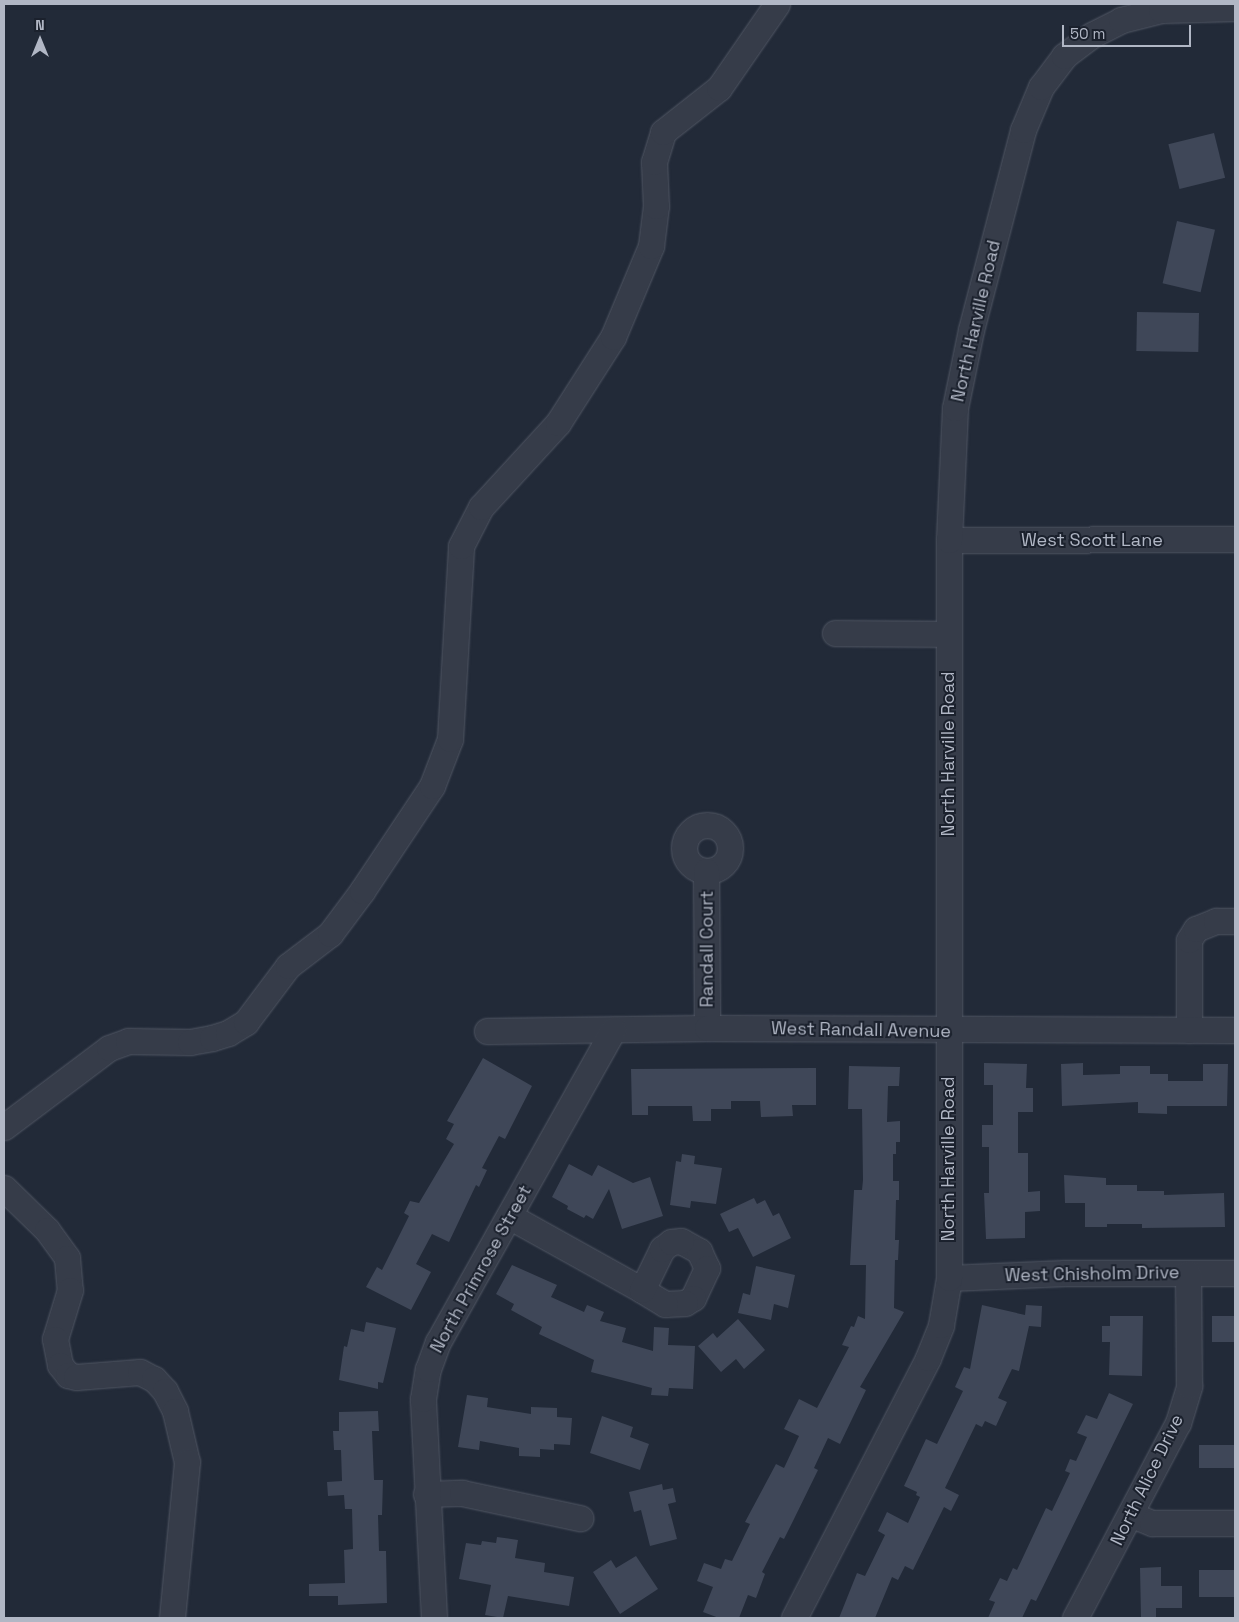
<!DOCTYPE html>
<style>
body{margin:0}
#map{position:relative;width:1239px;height:1622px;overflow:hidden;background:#222a38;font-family:"Space Grotesk",sans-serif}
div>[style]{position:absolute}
.building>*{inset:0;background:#3f4758;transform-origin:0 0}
.roads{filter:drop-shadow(0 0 1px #515764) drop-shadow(0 0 1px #515764)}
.minor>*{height:25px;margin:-12.5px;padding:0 12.5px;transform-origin:12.5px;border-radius:12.5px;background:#363c49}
.minor>.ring{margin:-12.5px;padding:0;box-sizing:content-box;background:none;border:25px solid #363c49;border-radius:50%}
span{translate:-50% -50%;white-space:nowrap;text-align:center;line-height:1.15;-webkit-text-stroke:4px #1b212d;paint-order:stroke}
.street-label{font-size:18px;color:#b1b7c5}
.frame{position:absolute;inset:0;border:5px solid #b1b7c5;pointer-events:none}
.north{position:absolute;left:15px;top:15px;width:50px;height:50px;-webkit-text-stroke:4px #1b212d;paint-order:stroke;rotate:0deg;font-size:14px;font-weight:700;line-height:20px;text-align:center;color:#b1b7c5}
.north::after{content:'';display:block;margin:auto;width:18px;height:22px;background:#b1b7c5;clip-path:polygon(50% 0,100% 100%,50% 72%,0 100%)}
.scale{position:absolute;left:1062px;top:25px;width:129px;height:22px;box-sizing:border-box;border:2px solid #b1b7c5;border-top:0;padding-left:6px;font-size:15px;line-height:18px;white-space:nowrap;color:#b1b7c5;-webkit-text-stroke:4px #1b212d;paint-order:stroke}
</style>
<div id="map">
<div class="building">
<div style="left:1214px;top:133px;width:46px;height:47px;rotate:76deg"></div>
<div style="left:1177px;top:221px;width:39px;height:64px;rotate:13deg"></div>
<div style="left:1137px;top:312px;width:62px;height:39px;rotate:1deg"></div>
<div style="clip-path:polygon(483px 1058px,532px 1086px,505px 1139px,499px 1136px,482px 1168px,487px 1170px,479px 1187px,476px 1185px,449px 1242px,432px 1234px,416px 1264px,431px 1272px,411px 1310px,366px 1287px,377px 1267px,382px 1270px,409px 1216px,404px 1213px,410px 1201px,419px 1203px,454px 1144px,446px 1139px,454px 1124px,447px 1121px)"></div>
<div style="clip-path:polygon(984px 1063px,1027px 1064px,1026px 1088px,1033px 1088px,1033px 1112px,1018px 1112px,1018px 1153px,1028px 1153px,1028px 1192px,1040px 1191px,1040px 1211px,1025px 1212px,1025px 1238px,986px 1239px,984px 1193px,989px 1193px,989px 1147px,982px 1147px,982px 1125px,993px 1125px,993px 1085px,984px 1085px)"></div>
<div style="clip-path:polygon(1083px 1063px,1083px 1075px,1120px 1074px,1120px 1066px,1150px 1066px,1150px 1074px,1168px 1074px,1168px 1081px,1203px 1081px,1203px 1064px,1228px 1064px,1227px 1106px,1167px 1106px,1167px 1114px,1138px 1113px,1138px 1102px,1062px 1106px,1061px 1064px)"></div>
<div style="clip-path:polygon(849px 1066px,900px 1067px,899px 1086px,888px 1086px,887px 1122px,900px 1121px,900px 1142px,896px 1142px,896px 1154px,893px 1154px,893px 1181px,899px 1181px,899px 1200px,896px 1200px,895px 1240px,899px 1240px,898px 1260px,895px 1260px,894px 1308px,904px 1312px,860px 1387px,866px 1390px,840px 1444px,828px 1438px,814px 1468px,818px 1470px,793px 1521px,784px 1539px,780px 1537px,762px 1572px,765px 1574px,756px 1598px,748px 1595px,739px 1618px,719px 1618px,703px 1612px,713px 1587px,697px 1581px,704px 1563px,721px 1569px,725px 1559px,732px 1561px,750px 1524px,745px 1522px,776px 1464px,784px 1468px,799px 1436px,784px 1429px,799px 1399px,817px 1408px,849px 1347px,842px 1345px,851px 1326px,854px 1327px,858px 1316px,865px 1319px,866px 1265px,850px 1265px,854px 1190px,862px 1190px,863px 1180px,862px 1109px,848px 1109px)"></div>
<div style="clip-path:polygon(816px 1068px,816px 1105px,792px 1105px,793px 1116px,761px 1117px,760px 1101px,731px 1101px,731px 1109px,711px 1109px,711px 1121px,693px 1121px,692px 1106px,648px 1106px,648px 1115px,632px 1115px,631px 1069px)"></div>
<div style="clip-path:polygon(682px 1154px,695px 1156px,694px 1164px,722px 1168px,716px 1204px,691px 1201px,690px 1208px,670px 1205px,676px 1161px,681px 1162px)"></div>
<div style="clip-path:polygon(569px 1164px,592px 1176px,598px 1165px,633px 1183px,650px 1177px,663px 1216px,622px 1229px,609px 1189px,593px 1219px,586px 1215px,584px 1218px,567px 1209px,568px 1206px,552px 1197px)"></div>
<div style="clip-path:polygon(1064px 1175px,1106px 1178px,1106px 1185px,1137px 1185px,1137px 1191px,1164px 1191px,1164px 1195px,1224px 1193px,1225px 1227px,1142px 1228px,1142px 1224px,1107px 1224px,1107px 1227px,1085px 1227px,1085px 1203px,1065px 1203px)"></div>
<div style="clip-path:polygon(754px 1198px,757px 1204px,765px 1200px,773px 1216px,779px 1213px,791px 1238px,753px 1257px,738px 1228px,729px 1232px,720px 1214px)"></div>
<div style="clip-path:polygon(512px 1265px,557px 1285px,551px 1297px,584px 1312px,587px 1305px,604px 1312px,600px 1321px,626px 1328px,622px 1342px,653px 1351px,654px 1327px,669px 1328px,668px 1345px,695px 1346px,693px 1389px,669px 1388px,668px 1396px,651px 1395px,652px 1388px,591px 1372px,594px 1360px,539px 1334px,542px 1327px,511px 1310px,514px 1304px,496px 1294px)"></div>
<div style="clip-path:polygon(756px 1266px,795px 1275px,788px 1308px,774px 1304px,771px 1320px,738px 1313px,743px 1293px,750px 1295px)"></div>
<div style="clip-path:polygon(982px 1305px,1025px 1315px,1026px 1305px,1042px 1306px,1041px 1327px,1029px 1326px,1019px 1371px,1012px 1369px,998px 1398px,1007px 1402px,996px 1426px,985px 1421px,982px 1427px,976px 1424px,945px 1488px,959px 1495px,951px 1511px,944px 1507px,913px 1570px,905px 1566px,898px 1580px,892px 1577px,875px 1618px,839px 1618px,857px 1573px,865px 1576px,885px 1535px,878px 1531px,887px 1512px,908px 1523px,920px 1497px,916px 1495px,917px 1492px,904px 1486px,926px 1439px,937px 1444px,963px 1391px,955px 1387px,964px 1367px,970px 1369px)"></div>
<div style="clip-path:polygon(1110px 1316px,1143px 1316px,1142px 1376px,1109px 1375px,1110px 1342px,1102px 1342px,1102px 1326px,1110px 1326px)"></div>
<div style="left:1212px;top:1316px;width:23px;height:26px"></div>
<div style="clip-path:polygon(738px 1319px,765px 1350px,744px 1369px,736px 1359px,721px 1372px,698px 1346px,713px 1333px,717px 1338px)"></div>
<div style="clip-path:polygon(366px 1322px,396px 1328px,383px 1383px,378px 1382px,378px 1389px,339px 1380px,344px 1346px,347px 1347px,351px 1329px,364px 1332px)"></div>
<div style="clip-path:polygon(1109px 1393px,1133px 1404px,1036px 1601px,1031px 1599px,1022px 1618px,988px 1618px,995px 1602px,989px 1600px,1000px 1578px,1007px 1581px,1013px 1568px,1017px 1570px,1046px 1508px,1052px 1511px,1070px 1473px,1065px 1471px,1070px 1459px,1076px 1461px,1087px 1437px,1077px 1433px,1086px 1415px,1097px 1419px)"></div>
<div style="clip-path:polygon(467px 1395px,488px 1398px,487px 1407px,531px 1414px,531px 1407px,557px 1408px,557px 1417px,572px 1418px,570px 1445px,554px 1444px,554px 1450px,540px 1449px,540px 1457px,519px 1456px,519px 1448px,480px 1441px,479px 1450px,458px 1447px)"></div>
<div style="clip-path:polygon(378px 1411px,379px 1431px,372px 1431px,374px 1480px,383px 1480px,382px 1515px,378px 1515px,379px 1551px,386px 1551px,387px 1603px,338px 1605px,338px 1596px,309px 1596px,309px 1584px,345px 1583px,344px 1550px,353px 1549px,352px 1509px,345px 1509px,344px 1495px,328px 1496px,327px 1482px,342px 1481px,341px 1450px,334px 1450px,333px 1431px,339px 1431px,339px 1412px)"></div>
<div style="clip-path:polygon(602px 1416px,633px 1427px,630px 1437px,649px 1444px,640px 1470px,590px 1453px)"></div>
<div style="left:1199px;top:1445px;width:36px;height:23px"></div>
<div style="clip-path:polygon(662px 1484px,663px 1490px,673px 1488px,676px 1502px,668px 1504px,677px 1539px,650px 1546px,641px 1510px,634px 1512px,629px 1492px)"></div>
<div style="clip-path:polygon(497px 1537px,518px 1540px,515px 1558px,545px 1563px,544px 1572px,574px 1577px,569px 1606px,508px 1596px,503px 1618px,485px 1615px,491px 1585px,459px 1579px,466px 1543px,481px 1545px,482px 1541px,496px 1543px)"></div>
<div style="clip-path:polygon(636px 1556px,658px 1589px,620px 1614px,593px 1572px,611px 1560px,616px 1568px)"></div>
<div style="clip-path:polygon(1161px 1567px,1161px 1586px,1182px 1586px,1182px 1608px,1156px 1608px,1156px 1618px,1141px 1618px,1140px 1568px)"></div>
<div style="left:1235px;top:1570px;width:27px;height:36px;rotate:90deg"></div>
</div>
<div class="roads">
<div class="minor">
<div style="left:949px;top:540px;width:286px;rotate:-0.2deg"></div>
<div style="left:835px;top:633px;width:113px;rotate:0.5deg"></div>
<div class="ring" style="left:684px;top:825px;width:21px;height:21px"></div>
<div style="left:706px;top:871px;width:157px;rotate:89.6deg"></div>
<div style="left:1189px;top:1030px;width:90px;rotate:-90deg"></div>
<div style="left:1189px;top:940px;width:13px;rotate:-58deg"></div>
<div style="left:1196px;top:929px;width:22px;rotate:-22deg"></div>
<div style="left:1216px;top:921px;width:19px"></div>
<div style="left:487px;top:1031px;width:220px;rotate:-0.8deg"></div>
<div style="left:707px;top:1028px;width:528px;rotate:0.22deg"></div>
<div style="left:4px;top:1127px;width:131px;rotate:-37deg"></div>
<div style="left:109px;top:1048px;width:20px;rotate:-20deg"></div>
<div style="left:128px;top:1041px;width:62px;rotate:0.9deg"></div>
<div style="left:190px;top:1042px;width:22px;rotate:-10deg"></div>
<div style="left:212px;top:1038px;width:17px;rotate:-17deg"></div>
<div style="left:228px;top:1033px;width:21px;rotate:-31deg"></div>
<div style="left:246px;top:1022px;width:70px;rotate:-53.1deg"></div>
<div style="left:288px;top:966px;width:53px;rotate:-37.3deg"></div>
<div style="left:330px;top:934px;width:54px;rotate:-53.3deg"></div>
<div style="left:362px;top:891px;width:126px;rotate:-56.3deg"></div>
<div style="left:432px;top:786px;width:50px;rotate:-69deg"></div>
<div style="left:450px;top:739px;width:193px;rotate:-86.7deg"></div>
<div style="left:461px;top:546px;width:44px;rotate:-62.9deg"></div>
<div style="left:481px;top:507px;width:114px;rotate:-47.5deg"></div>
<div style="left:558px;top:423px;width:102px;rotate:-57.4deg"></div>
<div style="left:613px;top:337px;width:99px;rotate:-67.3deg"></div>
<div style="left:651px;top:246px;width:40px;rotate:-82.9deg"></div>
<div style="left:656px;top:206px;width:44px;rotate:-92.6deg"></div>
<div style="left:654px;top:162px;width:31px;rotate:-73deg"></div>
<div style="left:663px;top:132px;width:71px;rotate:-38.2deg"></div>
<div style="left:719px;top:88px;width:102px;rotate:-55.4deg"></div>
<div style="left:4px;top:1188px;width:60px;rotate:44.3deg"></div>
<div style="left:47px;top:1230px;width:34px;rotate:54deg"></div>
<div style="left:67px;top:1258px;width:32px;rotate:85deg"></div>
<div style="left:70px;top:1290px;width:51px;rotate:107deg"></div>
<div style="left:55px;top:1339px;width:26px;rotate:79deg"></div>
<div style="left:60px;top:1365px;width:13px;rotate:51deg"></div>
<div style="left:68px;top:1375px;width:8px;rotate:14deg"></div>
<div style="left:76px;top:1377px;width:64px;rotate:-4.5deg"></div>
<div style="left:140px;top:1372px;width:16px;rotate:27deg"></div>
<div style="left:154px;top:1379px;width:16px;rotate:47deg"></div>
<div style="left:165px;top:1391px;width:22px;rotate:63deg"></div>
<div style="left:175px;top:1411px;width:52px;rotate:76.8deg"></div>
<div style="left:187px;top:1462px;width:157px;rotate:95.5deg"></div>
<div style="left:509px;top:1216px;width:152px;rotate:29.1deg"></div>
<div style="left:681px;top:1241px;width:21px;rotate:29deg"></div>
<div style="left:699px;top:1251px;width:19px;rotate:65deg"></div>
<div style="left:707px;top:1268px;width:33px;rotate:115deg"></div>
<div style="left:693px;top:1298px;width:9px;rotate:148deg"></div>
<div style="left:685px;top:1303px;width:20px;rotate:177deg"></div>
<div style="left:665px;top:1304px;width:27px;rotate:-149deg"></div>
<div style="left:642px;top:1290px;width:46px;rotate:-64deg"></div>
<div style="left:662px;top:1249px;width:11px;rotate:-38deg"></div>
<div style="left:671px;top:1242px;width:10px;rotate:-6deg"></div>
<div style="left:949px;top:1278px;width:116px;rotate:-2.5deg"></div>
<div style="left:1065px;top:1273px;width:170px"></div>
<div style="left:426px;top:1494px;width:36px;rotate:-2deg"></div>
<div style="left:462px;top:1493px;width:121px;rotate:12deg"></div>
<div style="left:1132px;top:1515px;width:22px;rotate:22deg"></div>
<div style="left:1152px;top:1523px;width:83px"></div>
<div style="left:434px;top:1618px;width:219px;rotate:-92.9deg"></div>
<div style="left:423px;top:1399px;width:30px;rotate:-81deg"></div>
<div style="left:428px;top:1369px;width:29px;rotate:-70deg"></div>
<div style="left:438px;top:1342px;width:358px;rotate:-60.7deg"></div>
<div style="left:794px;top:1618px;width:292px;rotate:-62.7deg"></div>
<div style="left:928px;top:1358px;width:35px;rotate:-68deg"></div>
<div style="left:941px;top:1325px;width:48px;rotate:-80.3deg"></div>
<div style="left:949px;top:1278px;width:738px;rotate:-90deg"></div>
<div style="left:949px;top:540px;width:132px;rotate:-87.4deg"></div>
<div style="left:955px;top:408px;width:80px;rotate:-78.4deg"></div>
<div style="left:971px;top:330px;width:207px;rotate:-75.4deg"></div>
<div style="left:1023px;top:130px;width:47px;rotate:-67.3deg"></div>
<div style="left:1041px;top:87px;width:39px;rotate:-53deg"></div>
<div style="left:1064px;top:56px;width:35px;rotate:-37deg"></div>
<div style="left:1092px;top:35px;width:33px;rotate:-27deg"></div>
<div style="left:1121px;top:20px;width:41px;rotate:-14deg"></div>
<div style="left:1161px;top:10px;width:74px;rotate:-1.5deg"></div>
<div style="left:1075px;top:1618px;width:221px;rotate:-62.2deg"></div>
<div style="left:1178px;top:1423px;width:39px;rotate:-73deg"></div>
<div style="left:1189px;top:1386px;width:113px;rotate:-90.5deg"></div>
</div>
</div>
<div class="street-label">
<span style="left:976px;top:321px;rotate:-77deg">North Harville Road</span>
<span style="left:1092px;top:540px">West Scott Lane</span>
<span style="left:948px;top:754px;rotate:-90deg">North Harville Road</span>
<span style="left:707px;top:949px;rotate:-90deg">Randall Court</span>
<span style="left:861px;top:1030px;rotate:1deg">West Randall Avenue</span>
<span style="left:948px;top:1159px;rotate:-90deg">North Harville Road</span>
<span style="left:481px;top:1269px;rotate:-61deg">North Primrose Street</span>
<span style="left:1092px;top:1274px;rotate:-1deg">West Chisholm Drive</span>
<span style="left:1147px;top:1480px;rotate:-64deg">North Alice Drive</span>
</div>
<div class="frame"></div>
<div class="north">N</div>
<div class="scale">50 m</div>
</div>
